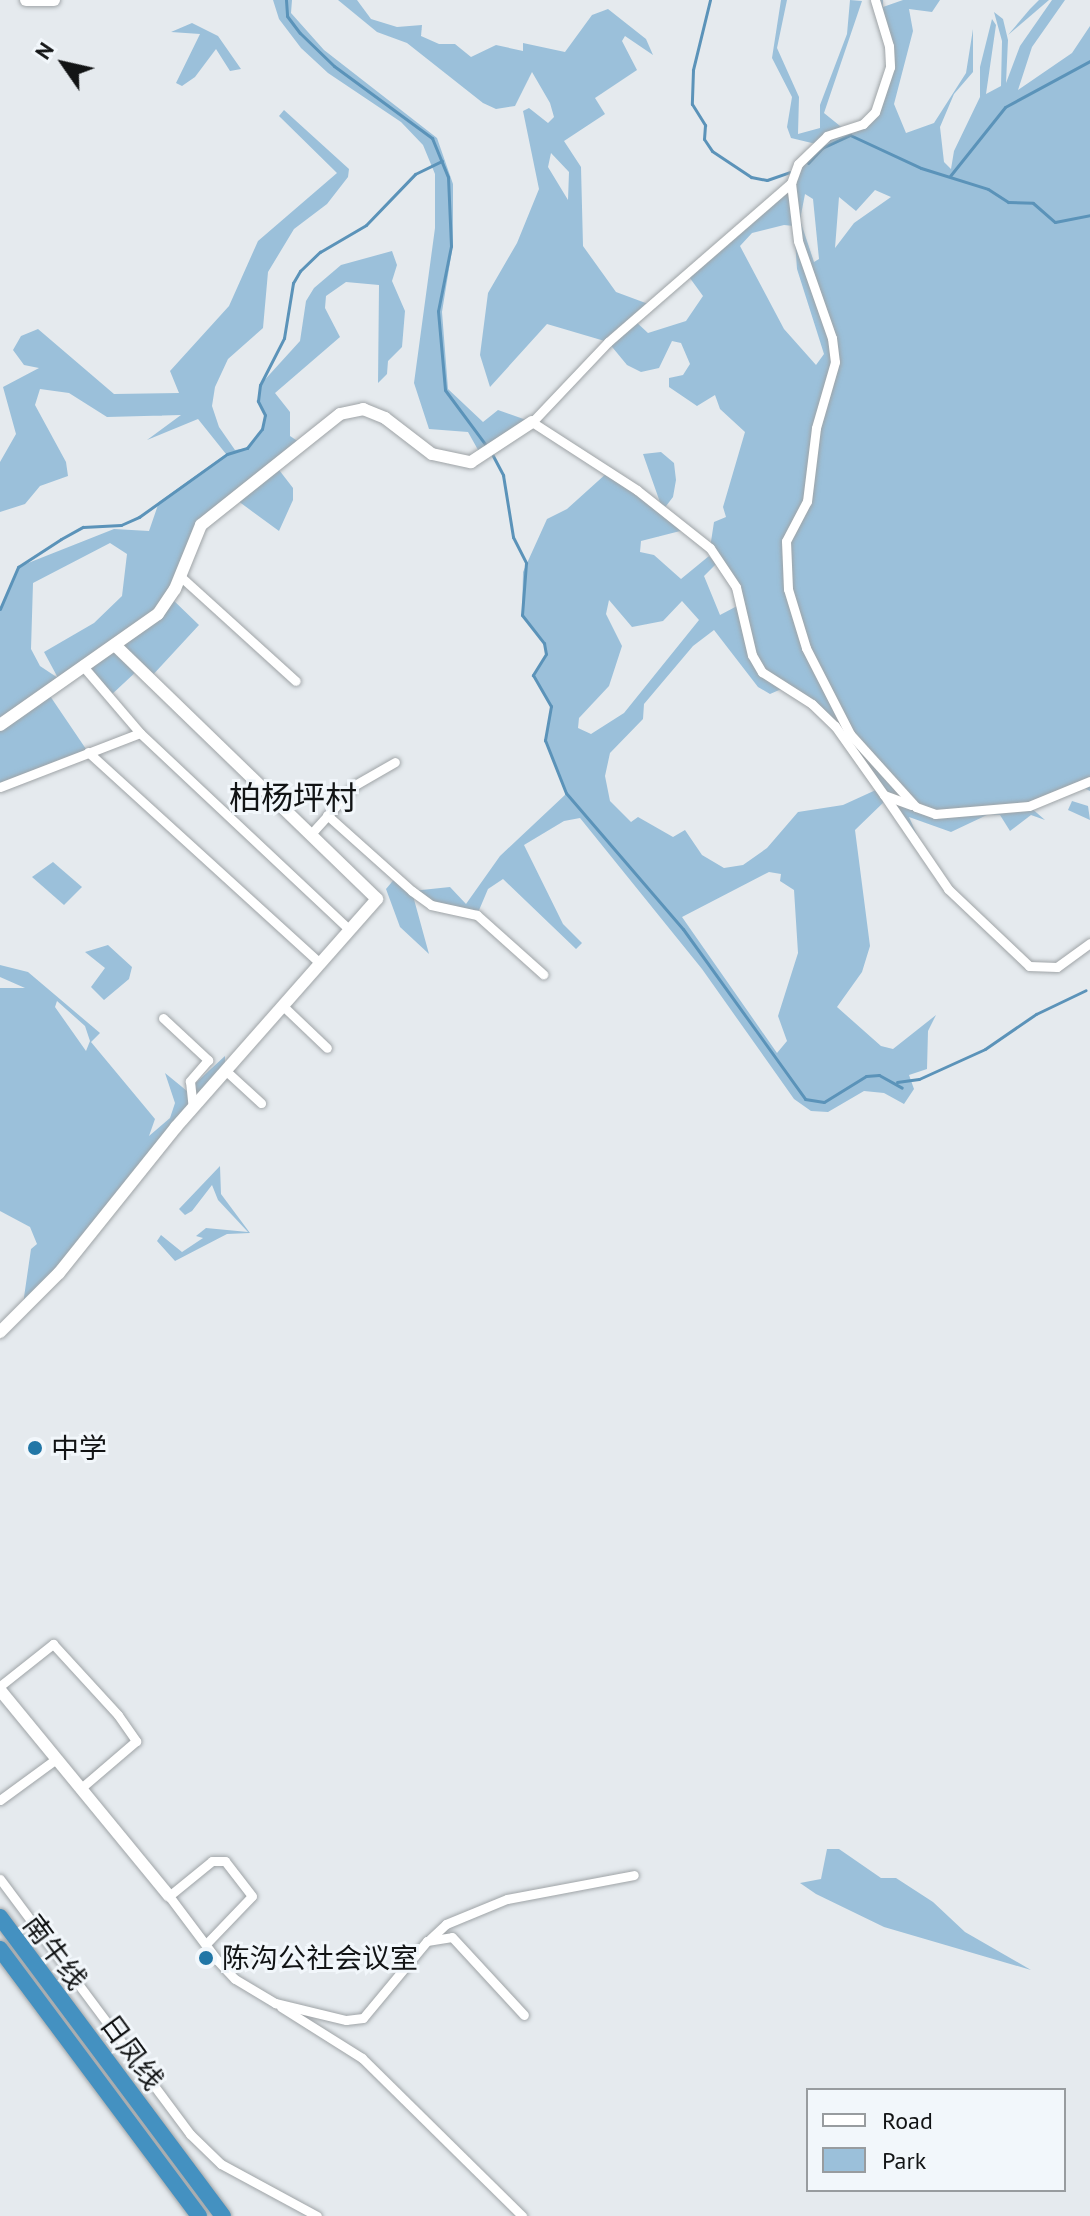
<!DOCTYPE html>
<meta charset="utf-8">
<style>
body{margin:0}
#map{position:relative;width:1090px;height:2216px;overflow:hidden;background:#e5eaee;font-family:"PT Sans","Noto Sans SC",sans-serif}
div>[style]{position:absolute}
.green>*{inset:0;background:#9bc0da}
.stream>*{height:3px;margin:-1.5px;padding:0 1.5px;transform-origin:1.5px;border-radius:1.5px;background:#5b93b9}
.roads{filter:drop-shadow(0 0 2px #9fa4a7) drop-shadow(0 0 2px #9fa4a7)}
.street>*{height:9px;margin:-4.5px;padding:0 4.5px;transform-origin:4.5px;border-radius:4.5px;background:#fff}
.secondary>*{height:12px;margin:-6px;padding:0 6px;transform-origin:6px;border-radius:6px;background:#fff}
.highway>*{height:16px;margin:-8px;padding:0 8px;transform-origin:8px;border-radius:8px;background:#4491c1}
.dots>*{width:22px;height:22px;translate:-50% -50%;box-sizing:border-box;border:4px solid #f2f7fb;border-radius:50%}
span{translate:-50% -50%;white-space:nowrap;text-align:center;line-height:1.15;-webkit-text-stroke:6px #f2f7fb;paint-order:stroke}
.poi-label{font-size:28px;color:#121415}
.left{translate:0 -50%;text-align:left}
.street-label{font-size:28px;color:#121415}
.quarter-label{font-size:32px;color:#121415}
.legend{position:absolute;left:806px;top:2088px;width:260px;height:104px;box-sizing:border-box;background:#f2f7fb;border:2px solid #989c9f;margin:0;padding:10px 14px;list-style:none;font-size:24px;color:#121415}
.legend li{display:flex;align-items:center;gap:16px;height:40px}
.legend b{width:40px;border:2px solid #989c9f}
.north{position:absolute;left:24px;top:24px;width:80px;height:80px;-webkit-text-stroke:6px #f2f7fb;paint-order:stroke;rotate:304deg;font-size:22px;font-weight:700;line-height:32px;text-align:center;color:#121415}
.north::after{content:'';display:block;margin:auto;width:28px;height:36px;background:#121415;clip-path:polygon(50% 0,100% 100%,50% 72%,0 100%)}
</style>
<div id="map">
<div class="green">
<div style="clip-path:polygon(273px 0,292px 0,291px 13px,324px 50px,437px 138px,453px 184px,453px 244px,442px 312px,448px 389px,483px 422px,498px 410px,532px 422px,482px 457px,468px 432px,429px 429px,414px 383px,435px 228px,435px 174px,423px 145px,401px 122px,328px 73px,301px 48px,279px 19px)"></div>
<div style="clip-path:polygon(evenodd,338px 0,357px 0,371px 19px,397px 27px,422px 25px,421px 36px,439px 44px,455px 44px,471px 57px,496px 45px,523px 51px,523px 43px,565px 52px,592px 15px,608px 9px,646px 39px,653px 55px,625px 36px,622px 41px,637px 70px,595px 98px,605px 114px,564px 141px,581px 167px,583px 246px,616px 292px,651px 305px,634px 320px,648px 333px,686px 321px,703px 296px,687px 274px,791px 183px,816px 144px,791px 138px,787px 127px,792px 97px,772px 58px,781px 0,787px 0,777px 48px,799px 97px,798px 134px,820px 128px,820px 105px,847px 34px,850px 0,862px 1px,824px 113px,845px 130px,875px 112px,890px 67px,875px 0,883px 0,883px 7px,903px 0,940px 0,932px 12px,909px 9px,913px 31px,894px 104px,906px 133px,934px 123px,966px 73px,973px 29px,973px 72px,954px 94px,940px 127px,944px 162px,951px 169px,954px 151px,980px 97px,980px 67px,992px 19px,996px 25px,986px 94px,1001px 86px,1002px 41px,994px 12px,1003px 19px,1008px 40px,1006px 83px,1020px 46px,1052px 0,1065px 0,1032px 47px,1018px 90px,1072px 53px,1090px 26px,1090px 791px,1078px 785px,1030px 807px,1045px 820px,1031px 815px,1010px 831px,1000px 815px,989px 814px,951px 832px,909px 817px,921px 844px,887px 799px,855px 830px,870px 946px,862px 972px,837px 1007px,881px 1046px,893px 1049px,936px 1015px,928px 1031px,927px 1069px,909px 1075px,914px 1089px,904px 1104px,884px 1093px,864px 1091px,828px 1112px,811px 1111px,794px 1099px,702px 969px,580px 818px,564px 821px,524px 845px,563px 924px,582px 943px,576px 949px,503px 879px,488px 889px,477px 915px,455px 913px,412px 892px,429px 954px,400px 927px,386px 889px,396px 877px,412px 891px,450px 887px,466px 904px,500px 856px,566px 794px,545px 740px,551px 706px,533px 675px,546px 654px,544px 643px,522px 615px,523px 572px,547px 519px,567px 509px,608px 472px,662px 508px,643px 454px,661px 452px,674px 463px,676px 480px,673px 497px,663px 510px,688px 529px,641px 541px,640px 552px,654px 555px,681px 579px,709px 556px,716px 564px,704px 576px,720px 615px,739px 605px,736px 587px,710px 548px,714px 522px,726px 517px,723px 507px,745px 432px,720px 409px,715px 395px,697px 406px,669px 387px,669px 378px,683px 375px,690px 364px,681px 343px,672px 341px,659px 368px,641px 372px,627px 365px,608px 342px,547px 324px,490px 387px,480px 355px,488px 293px,517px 243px,539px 189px,523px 111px,529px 108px,548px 123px,554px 117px,550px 103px,532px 72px,515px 106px,496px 109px,483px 103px,407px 43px,377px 32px,338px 0,551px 153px,569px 172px,568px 200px,548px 167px,551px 153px,338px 0,875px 190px,891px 197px,854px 223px,835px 248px,839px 197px,856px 211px,875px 190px,338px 0,805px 194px,813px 199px,819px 259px,814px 262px,800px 220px,805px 194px,338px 0,784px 225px,794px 226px,797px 269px,824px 354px,816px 365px,784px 329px,740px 246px,752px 233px,784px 225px,338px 0,609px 600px,632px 627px,663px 621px,682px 601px,699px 620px,624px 713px,591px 734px,578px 728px,579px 718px,609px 686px,622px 646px,606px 614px,609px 600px,338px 0,714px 630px,758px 687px,770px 694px,786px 687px,835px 726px,878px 789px,843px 805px,798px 812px,767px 848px,743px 865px,724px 868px,702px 855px,685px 830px,673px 837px,638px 817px,631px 822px,610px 801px,605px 776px,610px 753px,643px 719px,644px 704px,693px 646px,714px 630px,338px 0,769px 872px,781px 874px,780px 881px,794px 890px,798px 953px,778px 1016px,787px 1041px,777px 1053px,682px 917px,769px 872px)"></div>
<div style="clip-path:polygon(1039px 0,1049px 0,1008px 35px,1030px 9px)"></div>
<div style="clip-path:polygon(192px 23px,218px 36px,241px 69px,230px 71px,216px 49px,195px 77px,182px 86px,176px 83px,200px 34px,171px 32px)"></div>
<div style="clip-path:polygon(evenodd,284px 110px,349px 169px,348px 177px,327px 204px,294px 229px,268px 272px,263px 328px,228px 359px,215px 387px,212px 406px,219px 427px,235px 450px,247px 448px,262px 430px,265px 415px,258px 401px,260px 385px,300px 341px,306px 301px,314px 288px,341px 265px,392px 251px,397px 265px,392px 281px,405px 311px,402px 347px,388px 361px,387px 374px,378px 383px,379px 285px,346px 282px,326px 296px,325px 308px,340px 337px,275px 393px,290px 412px,290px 436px,302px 444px,276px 466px,293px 488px,293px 500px,279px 531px,234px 498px,201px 525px,170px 597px,199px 625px,150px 678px,139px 669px,109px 697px,82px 665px,46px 690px,88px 752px,0 787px,0 609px,18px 567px,114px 529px,149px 531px,159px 502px,226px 454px,198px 419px,147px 440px,181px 415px,107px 417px,69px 393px,40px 389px,35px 405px,66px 462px,68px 476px,40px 486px,25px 504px,0 512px,0 462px,16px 434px,3px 387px,39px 368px,24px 365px,13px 350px,21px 336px,38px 329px,114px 394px,179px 393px,170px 371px,229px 306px,258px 241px,337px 173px,279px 116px,284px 110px,110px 543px,127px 554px,122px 596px,94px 623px,44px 652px,58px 678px,40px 666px,31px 649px,33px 583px,110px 543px)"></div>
<div style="clip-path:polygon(1072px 801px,1088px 806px,1090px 820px,1068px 810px)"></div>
<div style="clip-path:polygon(53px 862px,82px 887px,64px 905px,32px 877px)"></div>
<div style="clip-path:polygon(108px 945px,132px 967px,129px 979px,104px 1000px,91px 987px,105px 968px,85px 952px)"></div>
<div style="clip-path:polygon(evenodd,0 965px,28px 972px,100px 1033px,91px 1042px,155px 1119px,149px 1136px,170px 1118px,175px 1103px,165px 1073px,187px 1091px,225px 1056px,225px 1070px,22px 1311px,31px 1249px,37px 1244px,30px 1227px,0 1211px,0 988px,25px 988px,0 977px,0 965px,57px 1001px,85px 1026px,90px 1041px,86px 1051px,55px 1007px,57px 1001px)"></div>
<div style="clip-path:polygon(220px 1166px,221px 1194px,250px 1233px,227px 1234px,175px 1261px,157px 1241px,161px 1235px,182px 1252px,203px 1238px,196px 1236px,206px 1228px,248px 1232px,218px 1200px,212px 1185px,192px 1211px,185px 1215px,179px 1209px)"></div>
<div style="clip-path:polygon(827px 1849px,839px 1849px,881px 1878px,896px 1878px,933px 1902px,965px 1932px,1031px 1970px,884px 1927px,816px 1894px,800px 1883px,821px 1879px)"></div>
</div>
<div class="stream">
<div style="left:286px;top:0;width:16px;rotate:86deg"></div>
<div style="left:287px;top:16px;width:21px;rotate:53deg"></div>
<div style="left:300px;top:33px;width:47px;rotate:44.1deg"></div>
<div style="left:334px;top:66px;width:122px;rotate:36.3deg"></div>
<div style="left:432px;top:138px;width:42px;rotate:67.7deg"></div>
<div style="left:448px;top:177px;width:69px;rotate:87.5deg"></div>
<div style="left:451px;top:246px;width:66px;rotate:101.3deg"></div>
<div style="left:438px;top:311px;width:79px;rotate:84.9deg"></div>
<div style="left:445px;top:390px;width:72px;rotate:53.4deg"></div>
<div style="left:710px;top:0;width:72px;rotate:103.7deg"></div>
<div style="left:693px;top:70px;width:34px;rotate:92deg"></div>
<div style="left:692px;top:104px;width:25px;rotate:58deg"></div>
<div style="left:705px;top:125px;width:14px;rotate:94deg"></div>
<div style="left:704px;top:139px;width:14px;rotate:56deg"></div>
<div style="left:712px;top:151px;width:47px;rotate:33.7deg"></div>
<div style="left:751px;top:177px;width:16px;rotate:11deg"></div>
<div style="left:767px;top:180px;width:24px;rotate:-19deg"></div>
<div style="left:808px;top:163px;width:21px;rotate:-47deg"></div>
<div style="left:822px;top:148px;width:31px;rotate:-25deg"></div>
<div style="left:850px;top:135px;width:78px;rotate:24.9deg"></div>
<div style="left:921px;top:168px;width:70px;rotate:17.4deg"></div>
<div style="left:988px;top:189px;width:24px;rotate:33deg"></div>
<div style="left:1008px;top:202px;width:25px;rotate:2deg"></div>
<div style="left:1033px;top:203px;width:29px;rotate:41deg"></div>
<div style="left:1055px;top:222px;width:36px;rotate:-11deg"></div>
<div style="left:950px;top:176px;width:88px;rotate:-51.4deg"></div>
<div style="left:1005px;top:107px;width:97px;rotate:-28.4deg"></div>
<div style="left:492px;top:454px;width:24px;rotate:62deg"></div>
<div style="left:503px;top:475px;width:63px;rotate:80.8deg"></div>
<div style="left:513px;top:537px;width:29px;rotate:63deg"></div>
<div style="left:526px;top:563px;width:52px;rotate:94.4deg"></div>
<div style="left:522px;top:615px;width:36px;rotate:52deg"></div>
<div style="left:544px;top:643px;width:11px;rotate:80deg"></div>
<div style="left:546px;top:654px;width:25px;rotate:122deg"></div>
<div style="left:533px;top:675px;width:36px;rotate:60deg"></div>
<div style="left:551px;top:706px;width:35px;rotate:100deg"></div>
<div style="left:545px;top:740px;width:57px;rotate:68.4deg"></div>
<div style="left:566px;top:793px;width:179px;rotate:49.3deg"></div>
<div style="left:683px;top:929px;width:209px;rotate:54.3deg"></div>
<div style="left:805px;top:1099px;width:19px;rotate:9deg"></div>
<div style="left:824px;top:1102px;width:49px;rotate:-31.8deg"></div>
<div style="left:866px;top:1076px;width:13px;rotate:-4deg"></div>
<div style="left:879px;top:1075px;width:26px;rotate:29deg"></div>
<div style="left:0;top:609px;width:46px;rotate:-66.8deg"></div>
<div style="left:18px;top:567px;width:51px;rotate:-33.1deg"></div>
<div style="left:61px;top:539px;width:25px;rotate:-29deg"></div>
<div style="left:83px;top:527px;width:38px;rotate:-3deg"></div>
<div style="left:121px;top:525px;width:20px;rotate:-24deg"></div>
<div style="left:139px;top:517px;width:108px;rotate:-35.6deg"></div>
<div style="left:227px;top:454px;width:21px;rotate:-17deg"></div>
<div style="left:247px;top:448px;width:24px;rotate:-52deg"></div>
<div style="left:262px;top:429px;width:14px;rotate:-78deg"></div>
<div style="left:265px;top:415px;width:16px;rotate:-117deg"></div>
<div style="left:258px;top:401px;width:16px;rotate:-83deg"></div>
<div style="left:260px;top:385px;width:53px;rotate:-62.9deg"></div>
<div style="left:284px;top:338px;width:56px;rotate:-80.7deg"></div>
<div style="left:293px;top:283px;width:14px;rotate:-60deg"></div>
<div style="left:300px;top:271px;width:28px;rotate:-44deg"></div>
<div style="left:320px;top:252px;width:53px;rotate:-30.4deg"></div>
<div style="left:366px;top:225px;width:71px;rotate:-46.1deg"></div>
<div style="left:415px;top:174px;width:30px;rotate:-26deg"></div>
<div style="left:897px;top:1082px;width:22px;rotate:-8deg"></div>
<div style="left:919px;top:1079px;width:72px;rotate:-24.4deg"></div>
<div style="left:985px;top:1049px;width:62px;rotate:-34.5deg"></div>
<div style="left:1036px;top:1014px;width:55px;rotate:-25.6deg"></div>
</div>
<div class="roads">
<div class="street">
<div style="left:875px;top:0;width:48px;rotate:73.1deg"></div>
<div style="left:889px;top:46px;width:21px;rotate:87deg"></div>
<div style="left:890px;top:67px;width:47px;rotate:108.4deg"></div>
<div style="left:875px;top:112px;width:17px;rotate:135deg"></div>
<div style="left:863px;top:124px;width:38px;rotate:162deg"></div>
<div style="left:827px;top:136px;width:40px;rotate:136deg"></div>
<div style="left:798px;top:164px;width:20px;rotate:110deg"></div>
<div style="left:791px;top:183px;width:58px;rotate:83.1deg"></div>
<div style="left:798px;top:241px;width:103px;rotate:70.7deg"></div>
<div style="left:832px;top:338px;width:24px;rotate:83deg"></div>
<div style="left:835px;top:362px;width:69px;rotate:106.1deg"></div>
<div style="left:816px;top:428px;width:74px;rotate:97deg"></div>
<div style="left:807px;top:501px;width:45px;rotate:117.7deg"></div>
<div style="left:786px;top:541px;width:48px;rotate:87.6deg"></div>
<div style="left:788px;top:589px;width:62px;rotate:73deg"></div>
<div style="left:806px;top:648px;width:97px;rotate:62.9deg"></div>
<div style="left:850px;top:734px;width:98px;rotate:47.9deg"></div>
<div style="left:916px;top:807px;width:20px;rotate:20deg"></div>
<div style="left:935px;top:814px;width:94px;rotate:-4.9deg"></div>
<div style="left:1029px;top:806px;width:66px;rotate:-22.3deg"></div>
<div style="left:791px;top:183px;width:242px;rotate:139deg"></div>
<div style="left:608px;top:342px;width:110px;rotate:133.5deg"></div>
<div style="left:532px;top:422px;width:125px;rotate:32.9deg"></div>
<div style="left:637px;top:490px;width:93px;rotate:38.5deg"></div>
<div style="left:710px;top:548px;width:47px;rotate:56.3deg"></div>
<div style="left:736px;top:587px;width:70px;rotate:76.8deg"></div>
<div style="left:752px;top:655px;width:20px;rotate:60deg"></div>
<div style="left:762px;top:672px;width:59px;rotate:32.6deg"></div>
<div style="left:812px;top:704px;width:32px;rotate:44deg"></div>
<div style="left:835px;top:726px;width:85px;rotate:54.6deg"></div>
<div style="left:884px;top:795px;width:29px;rotate:20deg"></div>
<div style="left:180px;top:576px;width:156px;rotate:42.2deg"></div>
<div style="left:82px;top:665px;width:89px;rotate:49.5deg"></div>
<div style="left:140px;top:733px;width:287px;rotate:43.2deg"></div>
<div style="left:88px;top:752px;width:314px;rotate:42.3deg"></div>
<div style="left:0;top:787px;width:150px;rotate:-21.1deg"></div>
<div style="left:886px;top:798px;width:110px;rotate:55.7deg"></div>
<div style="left:948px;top:889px;width:112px;rotate:43.5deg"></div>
<div style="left:1029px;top:966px;width:28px;rotate:2deg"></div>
<div style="left:1057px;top:967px;width:41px;rotate:-36deg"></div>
<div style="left:327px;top:815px;width:114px;rotate:41.8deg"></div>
<div style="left:412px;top:891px;width:24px;rotate:36deg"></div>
<div style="left:431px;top:905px;width:47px;rotate:12.3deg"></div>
<div style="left:477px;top:915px;width:89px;rotate:41.8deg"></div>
<div style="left:310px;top:835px;width:67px;rotate:-48deg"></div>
<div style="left:355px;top:785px;width:46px;rotate:-29.9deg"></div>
<div style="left:282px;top:1005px;width:62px;rotate:43.7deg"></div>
<div style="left:163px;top:1018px;width:62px;rotate:43deg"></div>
<div style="left:208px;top:1060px;width:28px;rotate:131deg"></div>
<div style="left:190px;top:1081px;width:27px;rotate:84deg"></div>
<div style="left:225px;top:1070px;width:49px;rotate:42.5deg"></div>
<div style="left:0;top:1686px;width:68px;rotate:-38.4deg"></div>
<div style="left:53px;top:1644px;width:96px;rotate:47.5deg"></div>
<div style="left:118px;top:1715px;width:32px;rotate:55deg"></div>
<div style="left:136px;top:1741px;width:74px;rotate:139.4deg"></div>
<div style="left:0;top:1800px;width:69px;rotate:-36.2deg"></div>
<div style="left:0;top:1879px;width:318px;rotate:53.3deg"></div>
<div style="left:190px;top:2134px;width:43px;rotate:44.1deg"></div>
<div style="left:221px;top:2164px;width:109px;rotate:28.4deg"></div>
<div style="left:430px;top:1939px;width:22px;rotate:-43deg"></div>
<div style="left:446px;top:1924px;width:66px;rotate:-22.3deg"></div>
<div style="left:507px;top:1899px;width:129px;rotate:-10.7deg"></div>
<div style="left:206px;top:1944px;width:66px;rotate:-46.2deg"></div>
<div style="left:252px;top:1896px;width:44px;rotate:-127.6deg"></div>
<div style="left:225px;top:1861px;width:13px;rotate:180deg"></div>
<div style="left:212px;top:1861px;width:55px;rotate:140.9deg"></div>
<div style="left:169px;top:1896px;width:80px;rotate:53.1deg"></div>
<div style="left:217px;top:1960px;width:26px;rotate:47deg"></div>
<div style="left:235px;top:1979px;width:47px;rotate:31deg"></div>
<div style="left:275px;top:2003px;width:73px;rotate:13.5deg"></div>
<div style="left:346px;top:2020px;width:17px;rotate:-7deg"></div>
<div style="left:363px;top:2018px;width:100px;rotate:-50.3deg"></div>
<div style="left:427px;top:1941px;width:25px;rotate:-9deg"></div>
<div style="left:452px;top:1937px;width:106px;rotate:47.3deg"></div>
<div style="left:281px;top:2007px;width:96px;rotate:32.2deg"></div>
<div style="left:362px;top:2058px;width:225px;rotate:44.6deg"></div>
</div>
<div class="secondary">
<div style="left:26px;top:0;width:28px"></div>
<div style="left:0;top:725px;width:193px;rotate:-35.1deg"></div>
<div style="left:158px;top:614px;width:30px;rotate:-56deg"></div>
<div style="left:175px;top:589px;width:69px;rotate:-67.9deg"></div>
<div style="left:201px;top:525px;width:178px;rotate:-38.6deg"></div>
<div style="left:340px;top:414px;width:24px;rotate:-12deg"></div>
<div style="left:363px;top:409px;width:24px;rotate:22deg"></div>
<div style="left:385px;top:418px;width:59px;rotate:37.5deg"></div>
<div style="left:432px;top:454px;width:40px;rotate:12deg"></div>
<div style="left:471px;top:462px;width:73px;rotate:-33.3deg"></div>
<div style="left:0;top:1332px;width:83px;rotate:-45deg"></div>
<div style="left:59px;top:1273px;width:187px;rotate:-51.3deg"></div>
<div style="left:176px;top:1127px;width:304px;rotate:-48.6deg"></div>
<div style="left:377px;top:899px;width:365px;rotate:-135.9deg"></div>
<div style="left:0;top:1690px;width:266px;rotate:50.6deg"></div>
</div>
<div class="highway">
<div style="left:0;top:1917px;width:373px;rotate:53.3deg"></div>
<div style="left:0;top:1949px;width:333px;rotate:53.3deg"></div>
</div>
</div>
<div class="dots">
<div style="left:35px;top:1448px;background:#2176a6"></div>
<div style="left:206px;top:1958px;background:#2176a6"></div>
</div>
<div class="poi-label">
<span class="left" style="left:51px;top:1448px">中学</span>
<span class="left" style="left:222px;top:1958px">陈沟公社会议室</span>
</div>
<div class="street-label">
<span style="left:55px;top:1952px;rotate:53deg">南牛线</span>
<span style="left:132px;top:2052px;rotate:54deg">日凤线</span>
</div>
<div class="quarter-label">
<span style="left:293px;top:797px">柏杨坪村</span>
</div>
<ul class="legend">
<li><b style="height:10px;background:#fff"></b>Road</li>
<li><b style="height:22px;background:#9bc0da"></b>Park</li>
</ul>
<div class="north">N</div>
</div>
